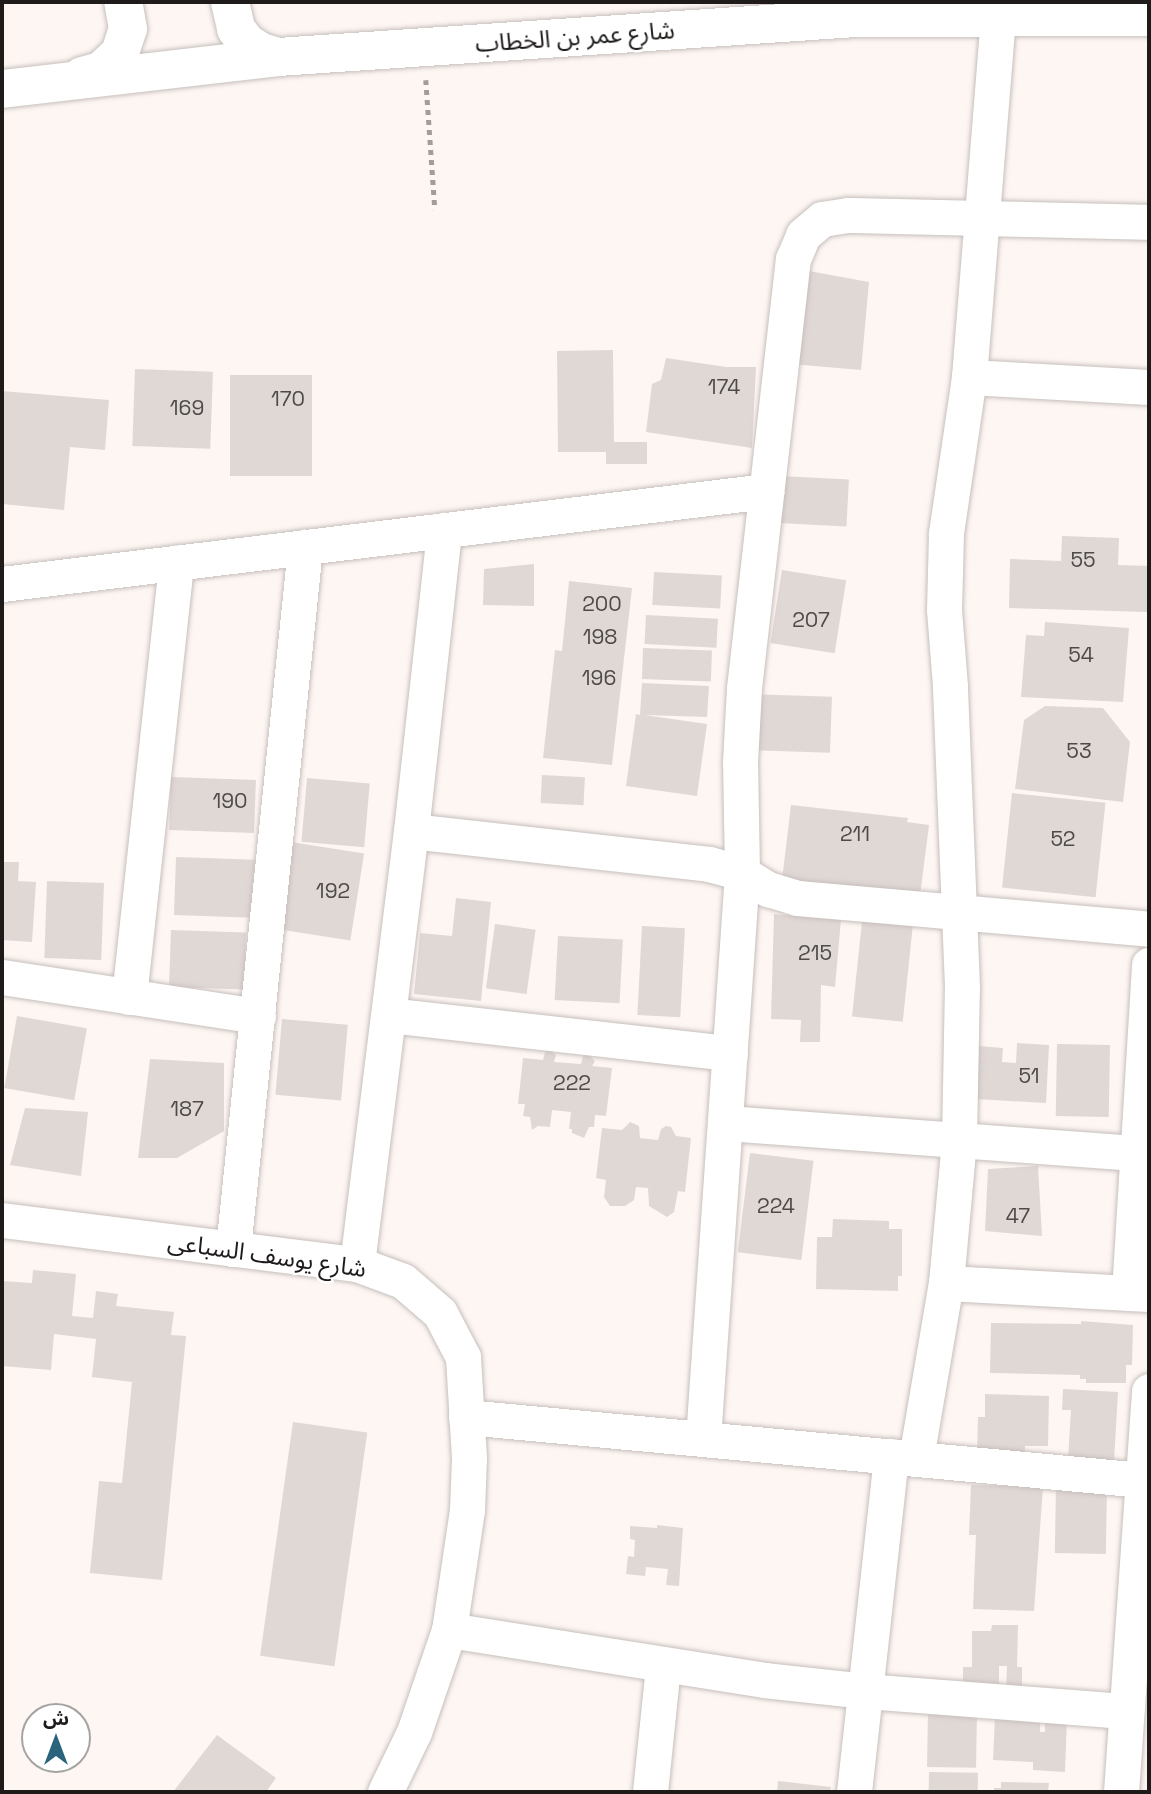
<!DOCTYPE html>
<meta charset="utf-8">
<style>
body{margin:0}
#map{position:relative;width:1151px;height:1794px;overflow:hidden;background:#fdf6f2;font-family:"Space Grotesk","Noto Sans Arabic",sans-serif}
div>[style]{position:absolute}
.building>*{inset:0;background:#e0d8d5;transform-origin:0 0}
.path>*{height:4.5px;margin-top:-2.25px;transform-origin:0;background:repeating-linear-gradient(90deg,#a29d9a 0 5px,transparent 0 10px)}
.roads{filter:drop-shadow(0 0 2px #c6bfbc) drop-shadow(0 0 2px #c6bfbc)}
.minor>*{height:35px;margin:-17.5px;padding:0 17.5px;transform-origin:17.5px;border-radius:17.5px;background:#fff}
.tertiary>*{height:38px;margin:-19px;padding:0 19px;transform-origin:19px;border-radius:19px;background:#fff}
span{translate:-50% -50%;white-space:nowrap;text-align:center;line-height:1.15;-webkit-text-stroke:5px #fff;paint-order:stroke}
.number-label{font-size:21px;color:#4e4a49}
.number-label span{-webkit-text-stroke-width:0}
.street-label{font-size:24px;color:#1e1b1a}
.frame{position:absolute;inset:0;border:4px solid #1e1b1a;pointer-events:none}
.north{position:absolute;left:21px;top:1703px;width:70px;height:70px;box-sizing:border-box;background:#fff;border:2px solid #a5a4a3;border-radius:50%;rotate:0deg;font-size:19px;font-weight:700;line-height:28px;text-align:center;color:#1e1b1a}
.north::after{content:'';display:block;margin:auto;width:24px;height:32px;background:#2a657d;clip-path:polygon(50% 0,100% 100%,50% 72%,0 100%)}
</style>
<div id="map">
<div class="building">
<div style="clip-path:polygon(809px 271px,869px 282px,861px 370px,791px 364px)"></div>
<div style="clip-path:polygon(613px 350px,614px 442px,647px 442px,647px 464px,606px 464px,606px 452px,558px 452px,557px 351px)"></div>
<div style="clip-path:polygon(666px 358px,726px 367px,756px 367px,752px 448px,646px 432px,652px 384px,661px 380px)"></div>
<div style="left:135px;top:369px;width:78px;height:77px;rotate:2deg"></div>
<div style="left:230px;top:375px;width:82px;height:101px"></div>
<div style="clip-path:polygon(2px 391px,109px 400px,105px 450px,70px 447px,64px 510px,2px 504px)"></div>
<div style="left:781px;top:476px;width:68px;height:47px;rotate:3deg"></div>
<div style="clip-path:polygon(1062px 536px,1119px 538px,1118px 565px,1149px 566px,1148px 612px,1009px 608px,1010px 559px,1061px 561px)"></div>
<div style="clip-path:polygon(534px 564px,534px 606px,483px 605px,484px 569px)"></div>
<div style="left:782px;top:570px;width:65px;height:74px;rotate:9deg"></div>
<div style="left:654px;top:572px;width:68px;height:33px;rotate:3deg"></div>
<div style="clip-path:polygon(569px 581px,632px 588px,612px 765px,543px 758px,555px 650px,562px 651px)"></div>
<div style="left:646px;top:615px;width:72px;height:29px;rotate:3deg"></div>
<div style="clip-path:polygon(1045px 622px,1129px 628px,1123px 702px,1021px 697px,1026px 635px,1044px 636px)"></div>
<div style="left:643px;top:648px;width:69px;height:31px;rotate:2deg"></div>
<div style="clip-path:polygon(642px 683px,709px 686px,707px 717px,644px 715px,707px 724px,697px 796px,626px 786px,636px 714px,640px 715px)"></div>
<div style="left:750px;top:694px;width:82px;height:56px;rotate:2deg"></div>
<div style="clip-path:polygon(1045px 706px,1103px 708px,1130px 742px,1123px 802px,1015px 789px,1024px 720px)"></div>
<div style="left:542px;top:775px;width:43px;height:28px;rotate:3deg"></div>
<div style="left:171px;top:777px;width:85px;height:53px;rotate:2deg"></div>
<div style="left:307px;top:778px;width:63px;height:64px;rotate:5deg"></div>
<div style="left:1012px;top:793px;width:94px;height:95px;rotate:6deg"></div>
<div style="clip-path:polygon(791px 805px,908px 818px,907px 822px,929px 825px,920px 896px,782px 880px)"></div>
<div style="left:291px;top:842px;width:74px;height:88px;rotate:9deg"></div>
<div style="left:176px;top:857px;width:79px;height:58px;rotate:2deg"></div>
<div style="clip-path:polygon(2px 862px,19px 862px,18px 881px,36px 882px,32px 942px,2px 940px)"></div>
<div style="left:47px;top:881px;width:57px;height:77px;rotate:2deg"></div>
<div style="clip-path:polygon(456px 898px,491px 902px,481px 1001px,414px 994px,420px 933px,452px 936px)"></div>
<div style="left:863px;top:912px;width:51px;height:105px;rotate:6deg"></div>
<div style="clip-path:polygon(774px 914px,841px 920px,835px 987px,821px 985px,820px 1042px,800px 1042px,801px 1020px,771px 1019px)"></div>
<div style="left:495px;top:924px;width:41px;height:65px;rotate:8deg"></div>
<div style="left:642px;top:926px;width:43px;height:89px;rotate:3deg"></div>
<div style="left:171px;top:930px;width:75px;height:57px;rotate:2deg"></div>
<div style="left:558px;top:936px;width:65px;height:64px;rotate:3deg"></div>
<div style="left:17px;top:1016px;width:71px;height:73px;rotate:10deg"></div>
<div style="left:282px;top:1019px;width:66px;height:76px;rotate:5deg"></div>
<div style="clip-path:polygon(1017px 1043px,1049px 1045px,1046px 1103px,976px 1099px,979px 1046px,1003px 1048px,1002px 1062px,1016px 1063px)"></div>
<div style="left:1057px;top:1044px;width:53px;height:72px;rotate:1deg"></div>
<div style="clip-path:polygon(549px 1049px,556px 1055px,554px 1062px,581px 1064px,583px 1056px,588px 1054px,595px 1061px,592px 1066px,612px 1068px,606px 1116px,595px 1115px,594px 1127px,589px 1127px,584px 1138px,572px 1133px,572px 1129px,569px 1129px,571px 1112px,552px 1110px,550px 1127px,538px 1126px,532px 1130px,530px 1117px,523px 1116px,525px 1104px,518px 1104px,523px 1058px,543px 1060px,545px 1052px)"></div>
<div style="clip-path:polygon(150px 1059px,224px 1063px,224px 1131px,177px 1158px,138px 1158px)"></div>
<div style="clip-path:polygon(25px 1108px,88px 1112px,81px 1176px,10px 1165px)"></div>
<div style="clip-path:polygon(630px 1122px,639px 1126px,640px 1138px,658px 1140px,661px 1129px,666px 1126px,671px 1127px,676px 1136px,691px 1138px,685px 1192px,678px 1191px,674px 1212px,667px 1217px,649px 1206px,648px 1188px,636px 1187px,634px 1200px,625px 1206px,610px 1206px,604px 1197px,606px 1180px,596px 1178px,602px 1128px,622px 1130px)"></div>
<div style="left:750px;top:1153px;width:64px;height:100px;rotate:7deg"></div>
<div style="clip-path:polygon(1038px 1166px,1042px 1236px,985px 1231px,988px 1169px)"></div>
<div style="clip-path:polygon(833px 1219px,889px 1221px,889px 1229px,902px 1229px,902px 1276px,898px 1276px,898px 1291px,816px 1289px,817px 1237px,832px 1237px)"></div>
<div style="clip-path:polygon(33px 1270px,76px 1274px,72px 1316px,93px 1318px,96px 1291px,118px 1294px,116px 1306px,174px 1312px,171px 1335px,186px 1336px,162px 1580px,90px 1573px,99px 1481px,122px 1483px,132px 1382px,92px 1377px,96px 1339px,54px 1334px,51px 1370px,2px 1366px,2px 1281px,32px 1283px)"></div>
<div style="clip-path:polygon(1081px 1321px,1133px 1325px,1132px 1365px,1126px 1365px,1126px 1383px,1086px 1383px,1086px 1379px,1080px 1379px,1080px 1375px,990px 1373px,991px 1323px,1081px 1324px)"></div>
<div style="clip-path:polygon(1063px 1389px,1118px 1392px,1114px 1461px,1068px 1459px,1071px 1410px,1062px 1410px)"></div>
<div style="clip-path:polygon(985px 1394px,1049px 1396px,1048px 1446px,1025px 1446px,1025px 1455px,977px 1454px,978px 1417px,985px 1417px)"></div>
<div style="left:293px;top:1422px;width:75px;height:236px;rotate:8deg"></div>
<div style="clip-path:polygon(971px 1485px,1043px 1487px,1034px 1611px,973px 1609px,976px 1535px,969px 1535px)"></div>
<div style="left:1056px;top:1485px;width:51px;height:68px;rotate:1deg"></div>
<div style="clip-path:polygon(657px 1525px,683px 1528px,679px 1586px,666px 1585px,668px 1569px,646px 1567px,645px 1576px,626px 1574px,628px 1556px,634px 1557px,635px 1540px,630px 1539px,630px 1526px,657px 1528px)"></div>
<div style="clip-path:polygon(992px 1625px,1018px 1625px,1017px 1667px,1022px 1667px,1022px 1693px,1006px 1693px,1007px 1666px,999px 1666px,999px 1693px,963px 1693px,963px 1667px,972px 1667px,972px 1631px,991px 1631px)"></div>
<div style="left:928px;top:1711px;width:49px;height:56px;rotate:1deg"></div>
<div style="clip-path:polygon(995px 1715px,1035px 1716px,1035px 1723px,1040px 1723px,1040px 1732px,1045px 1732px,1045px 1716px,1067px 1717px,1065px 1772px,1033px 1770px,1033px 1762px,993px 1760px)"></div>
<div style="clip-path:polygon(217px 1735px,276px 1778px,266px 1792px,173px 1792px)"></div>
<div style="left:929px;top:1772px;width:49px;height:20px;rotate:1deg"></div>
<div style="clip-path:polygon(778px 1781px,831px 1787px,830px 1792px,777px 1792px)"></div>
<div style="clip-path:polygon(1001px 1782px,1049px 1783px,1048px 1792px,994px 1792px,994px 1788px,1001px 1788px)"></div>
</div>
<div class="path">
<div style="left:426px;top:80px;width:130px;rotate:86deg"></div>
</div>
<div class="roads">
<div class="minor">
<div style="left:969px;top:377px;width:180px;rotate:3.2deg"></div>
<div style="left:2px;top:584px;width:770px;rotate:-6.94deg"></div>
<div style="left:411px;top:831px;width:300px;rotate:6.3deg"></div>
<div style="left:709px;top:864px;width:34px;rotate:15deg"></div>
<div style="left:742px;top:873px;width:31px;rotate:32deg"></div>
<div style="left:768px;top:889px;width:31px;rotate:17deg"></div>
<div style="left:798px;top:898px;width:352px;rotate:5deg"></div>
<div style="left:2px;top:977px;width:259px;rotate:8.7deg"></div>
<div style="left:129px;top:997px;width:437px;rotate:-83.8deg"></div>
<div style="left:389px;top:1015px;width:343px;rotate:6.4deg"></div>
<div style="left:727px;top:1123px;width:412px;rotate:4.2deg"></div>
<div style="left:2px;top:1220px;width:358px;rotate:7.1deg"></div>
<div style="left:357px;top:1264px;width:49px;rotate:20.3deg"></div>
<div style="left:403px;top:1281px;width:49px;rotate:40.9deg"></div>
<div style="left:440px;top:1313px;width:50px;rotate:62.4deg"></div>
<div style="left:463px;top:1357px;width:101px;rotate:86.6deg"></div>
<div style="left:469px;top:1458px;width:52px;rotate:92.2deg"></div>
<div style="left:467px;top:1510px;width:121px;rotate:98.5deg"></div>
<div style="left:449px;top:1630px;width:108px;rotate:108.9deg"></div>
<div style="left:414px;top:1732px;width:67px;rotate:115.8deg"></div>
<div style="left:233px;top:1249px;width:706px;rotate:-84.14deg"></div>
<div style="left:357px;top:1264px;width:436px;rotate:-82.9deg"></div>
<div style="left:411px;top:831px;width:303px;rotate:-83.7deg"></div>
<div style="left:946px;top:1283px;width:203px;rotate:3.1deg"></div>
<div style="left:1129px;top:1293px;width:329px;rotate:-86.5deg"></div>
<div style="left:466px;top:1417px;width:680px;rotate:5.32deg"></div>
<div style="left:703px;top:1439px;width:567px;rotate:-86.06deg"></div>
<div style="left:742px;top:873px;width:111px;rotate:-91deg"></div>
<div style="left:740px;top:762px;width:74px;rotate:-86.9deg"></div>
<div style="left:744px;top:688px;width:432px;rotate:-83.5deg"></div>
<div style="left:793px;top:259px;width:26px;rotate:-67deg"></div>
<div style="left:803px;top:235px;width:25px;rotate:-40deg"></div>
<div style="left:822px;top:219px;width:26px;rotate:-9deg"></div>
<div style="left:848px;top:215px;width:301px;rotate:1.3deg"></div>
<div style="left:916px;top:1458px;width:178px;rotate:-80.3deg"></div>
<div style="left:946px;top:1283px;width:144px;rotate:-84.8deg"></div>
<div style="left:959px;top:1140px;width:153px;rotate:-88.9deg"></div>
<div style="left:962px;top:987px;width:301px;rotate:-92.3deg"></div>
<div style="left:950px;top:686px;width:76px;rotate:-94.5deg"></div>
<div style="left:944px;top:610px;width:77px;rotate:-88.5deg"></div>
<div style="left:946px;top:533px;width:158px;rotate:-81.6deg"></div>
<div style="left:969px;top:377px;width:363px;rotate:-85.4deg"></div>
<div style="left:449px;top:1630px;width:319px;rotate:9deg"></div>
<div style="left:764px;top:1680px;width:102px;rotate:6.2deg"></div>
<div style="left:865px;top:1691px;width:262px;rotate:4.4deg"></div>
<div style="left:650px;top:1792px;width:127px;rotate:-84.1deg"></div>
<div style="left:854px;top:1792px;width:338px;rotate:-83.7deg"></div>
<div style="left:1121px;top:1792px;width:402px;rotate:-86deg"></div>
</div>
<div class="tertiary">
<div style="left:230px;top:2px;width:28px;rotate:77deg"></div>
<div style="left:236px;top:29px;width:18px;rotate:52deg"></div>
<div style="left:247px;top:43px;width:17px;rotate:33deg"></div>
<div style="left:261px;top:52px;width:18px;rotate:16deg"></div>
<div style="left:82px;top:76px;width:20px;rotate:-15deg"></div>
<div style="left:101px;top:71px;width:26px;rotate:-43deg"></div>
<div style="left:120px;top:53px;width:25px;rotate:-72deg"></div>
<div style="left:128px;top:29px;width:27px;rotate:-100deg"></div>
<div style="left:2px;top:89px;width:278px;rotate:-6.6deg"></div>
<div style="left:278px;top:57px;width:579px;rotate:-3.86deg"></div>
<div style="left:856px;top:18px;width:293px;rotate:-0.2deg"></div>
</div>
</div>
<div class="number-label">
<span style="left:724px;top:387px">174</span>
<span style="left:288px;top:399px">170</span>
<span style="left:187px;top:408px">169</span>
<span style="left:1083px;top:560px">55</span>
<span style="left:602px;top:604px">200</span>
<span style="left:811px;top:620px">207</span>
<span style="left:600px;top:637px">198</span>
<span style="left:1081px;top:655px">54</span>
<span style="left:599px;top:678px">196</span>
<span style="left:1079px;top:751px">53</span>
<span style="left:230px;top:801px">190</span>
<span style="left:855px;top:834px">211</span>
<span style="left:1063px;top:839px">52</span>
<span style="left:333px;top:891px">192</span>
<span style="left:815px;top:953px">215</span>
<span style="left:1029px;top:1076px">51</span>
<span style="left:572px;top:1083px">222</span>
<span style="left:187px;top:1109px">187</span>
<span style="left:776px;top:1206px">224</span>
<span style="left:1018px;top:1216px">47</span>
</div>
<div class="street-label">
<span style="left:575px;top:37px;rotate:-4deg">شارع عمر بن الخطاب</span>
<span style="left:267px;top:1255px;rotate:8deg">شارع يوسف السباعى</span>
</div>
<div class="frame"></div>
<div class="north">ش</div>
</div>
